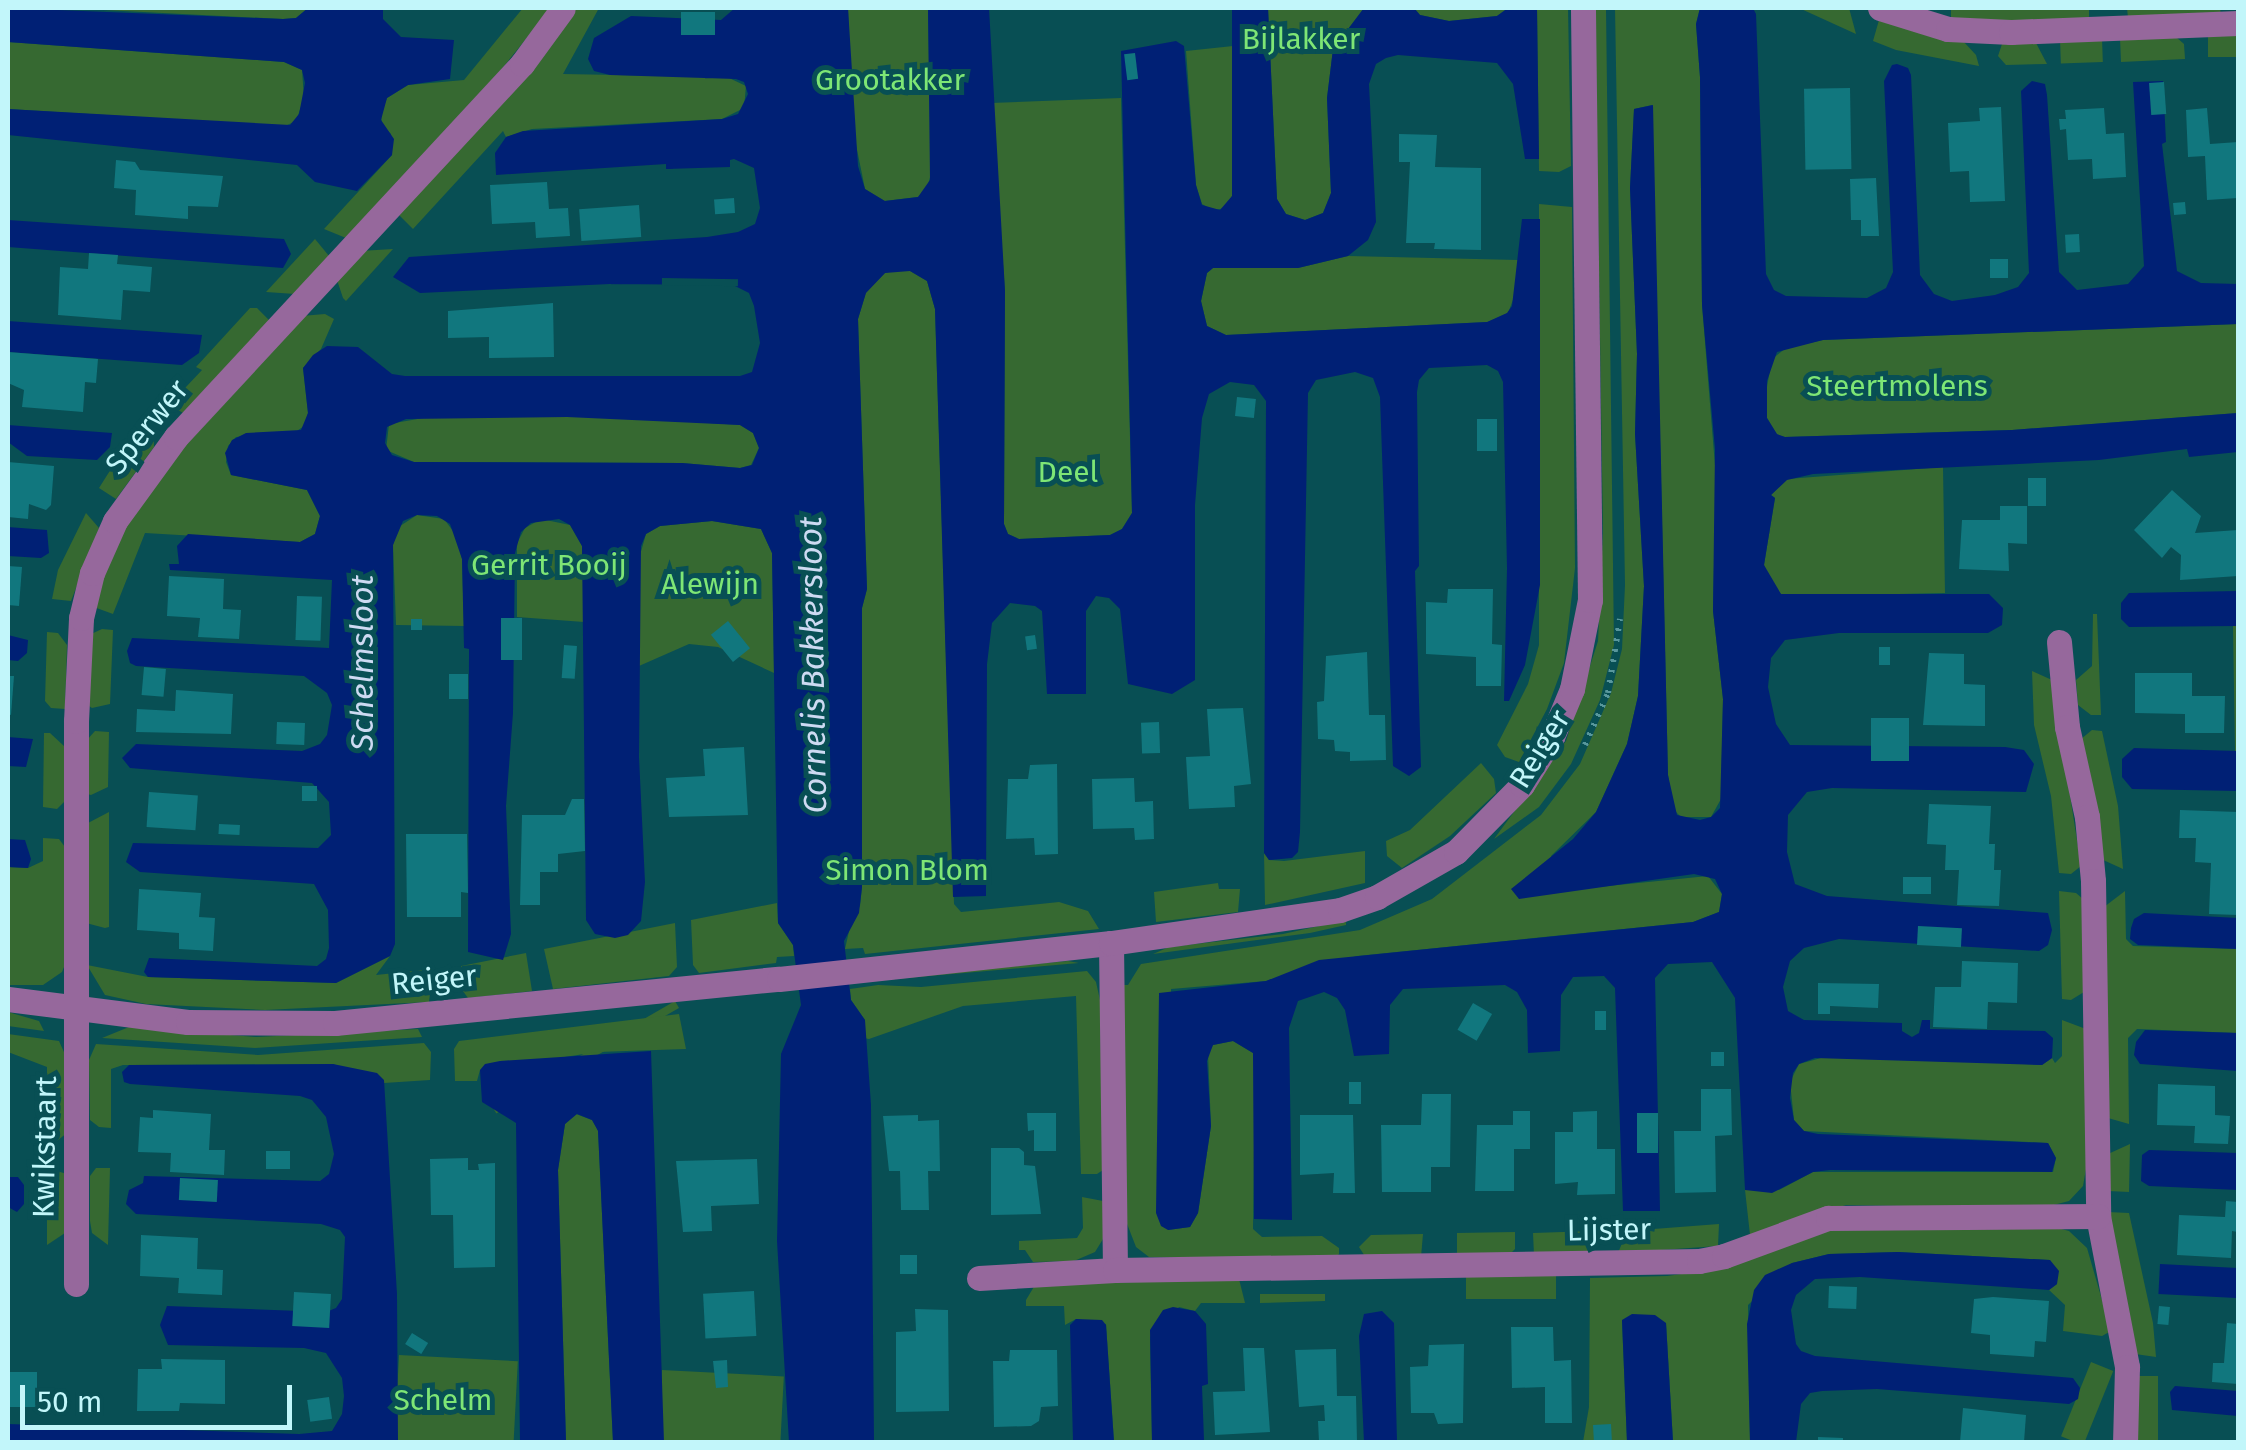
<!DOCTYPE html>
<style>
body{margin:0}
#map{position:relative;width:2246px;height:1450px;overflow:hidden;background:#084f54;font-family:"Fira Sans",sans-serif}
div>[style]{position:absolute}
.green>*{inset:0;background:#366931;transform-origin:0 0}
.water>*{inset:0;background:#002075;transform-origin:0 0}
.pier>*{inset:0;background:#084f54;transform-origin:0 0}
.building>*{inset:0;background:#11777e;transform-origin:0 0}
.path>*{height:6px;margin-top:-3px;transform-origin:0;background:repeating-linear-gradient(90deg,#58979c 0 2.5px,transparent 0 10.5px)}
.minor>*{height:25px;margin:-12.5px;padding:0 12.5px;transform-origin:12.5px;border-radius:12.5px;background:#96689c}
span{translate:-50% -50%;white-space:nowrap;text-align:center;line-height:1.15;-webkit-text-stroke:10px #084f54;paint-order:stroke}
.park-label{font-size:30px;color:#7ee675}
.street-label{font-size:30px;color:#c2f6fa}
.water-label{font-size:32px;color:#cddaf2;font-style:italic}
.frame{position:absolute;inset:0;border:10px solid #c2f6fa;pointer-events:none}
.scale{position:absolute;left:20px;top:1385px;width:272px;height:45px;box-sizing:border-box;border:5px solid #c2f6fa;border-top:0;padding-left:12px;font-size:30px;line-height:35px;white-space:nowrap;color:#c2f6fa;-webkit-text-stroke:8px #084f54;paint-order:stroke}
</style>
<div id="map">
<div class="green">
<div style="clip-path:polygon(64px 8px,308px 8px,296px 18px,283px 19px)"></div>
<div style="clip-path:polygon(523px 8px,551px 8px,500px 71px,346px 238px,324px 229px,392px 155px,391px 134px,382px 125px,381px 114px,387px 98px,408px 85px,464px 80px)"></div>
<div style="clip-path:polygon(575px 8px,599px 8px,563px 74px,727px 77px,746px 86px,744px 108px,722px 119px,532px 129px,506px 137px,503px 131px,413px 229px,395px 211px)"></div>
<div style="clip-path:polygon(848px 8px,928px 8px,931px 173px,927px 189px,918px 197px,884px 201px,865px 189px,852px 125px)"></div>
<div style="clip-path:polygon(1268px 8px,1364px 8px,1333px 49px,1327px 98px,1331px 193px,1323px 213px,1305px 220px,1286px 214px,1277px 199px)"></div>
<div style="clip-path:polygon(1414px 8px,1508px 8px,1497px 16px,1449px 21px,1420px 15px)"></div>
<div style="clip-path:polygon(1537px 8px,1568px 8px,1571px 166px,1559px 172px,1539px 171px)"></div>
<div style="clip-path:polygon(1595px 8px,1606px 8px,1614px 645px,1600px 700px,1571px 764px,1539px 807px,1494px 839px,1566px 741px,1598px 641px,1603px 533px)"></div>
<div style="clip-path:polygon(1615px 8px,1700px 8px,1696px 24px,1700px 77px,1702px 305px,1716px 478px,1713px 611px,1723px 699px,1721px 799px,1711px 817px,1681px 817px,1673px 809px,1668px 775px,1652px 105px,1634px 109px,1630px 188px,1637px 354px,1635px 434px,1644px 586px,1638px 696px,1627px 744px,1596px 812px,1551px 856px,1578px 889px,1708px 876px,1722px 894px,1719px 912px,1693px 922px,1357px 956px,1266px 981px,1171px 989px,1168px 1230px,1190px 1227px,1198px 1213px,1211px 1126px,1208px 1054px,1213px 1045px,1233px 1041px,1253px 1053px,1255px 1069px,1253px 1229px,1262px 1237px,1322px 1236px,1339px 1248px,1339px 1254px,1335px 1259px,1149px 1257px,1136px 1247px,1124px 1216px,1123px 985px,1128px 985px,1141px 964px,1360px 930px,1432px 899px,1541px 815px,1580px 764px,1611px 693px,1622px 649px,1625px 585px)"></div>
<div style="clip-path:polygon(1799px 8px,1849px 8px,1856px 34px)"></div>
<div style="left:1951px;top:8px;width:138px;height:12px"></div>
<div style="clip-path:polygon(2127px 8px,2220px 8px,2221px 15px,2128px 18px)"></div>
<div style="clip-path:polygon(1879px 20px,1963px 41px,1976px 55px,1979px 66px,1896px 50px,1873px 41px)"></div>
<div style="left:2238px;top:35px;width:22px;height:30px;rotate:90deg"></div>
<div style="clip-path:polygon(2176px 37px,2184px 44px,2185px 59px,2121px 62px,2120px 38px)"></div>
<div style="left:2102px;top:38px;width:24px;height:42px;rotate:88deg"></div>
<div style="clip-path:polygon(2003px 41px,2035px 41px,2047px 64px,2006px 65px,1998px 56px)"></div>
<div style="clip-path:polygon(8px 42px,284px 62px,302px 70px,304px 98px,296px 121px,285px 126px,8px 109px)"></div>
<div style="clip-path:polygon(1233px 46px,1232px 196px,1226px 208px,1213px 210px,1202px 204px,1196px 185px,1186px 51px)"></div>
<div style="clip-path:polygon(1121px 98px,1132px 513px,1122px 529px,1110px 535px,1019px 539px,1008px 534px,1004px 524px,1005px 291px,991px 103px)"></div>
<div style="clip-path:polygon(1539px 204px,1572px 207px,1575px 568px,1564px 663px,1547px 709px,1519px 762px,1505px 757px,1497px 745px,1528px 684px,1539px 645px)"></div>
<div style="clip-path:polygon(315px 239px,329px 256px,295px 294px,266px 292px)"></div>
<div style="clip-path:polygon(393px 249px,346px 301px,343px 298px,336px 277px,360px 251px)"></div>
<div style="clip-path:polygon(1348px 256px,1518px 260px,1516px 292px,1508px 313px,1488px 322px,1226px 335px,1207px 326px,1201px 301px,1207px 273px,1213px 268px,1298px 268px)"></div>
<div style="clip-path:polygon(896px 270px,910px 271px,927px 281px,935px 309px,954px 904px,961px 912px,1059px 902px,1088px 911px,1099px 929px,865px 954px,863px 948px,845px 949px,852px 918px,860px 906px,862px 887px,862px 608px,867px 589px,858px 319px,866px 292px,885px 273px)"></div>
<div style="clip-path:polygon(250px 308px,257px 308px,270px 321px,185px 414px,169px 405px,202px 370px,196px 367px)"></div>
<div style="clip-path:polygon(325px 314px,334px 319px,321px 349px,303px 368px,308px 413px,304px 426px,294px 433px,236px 437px,228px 446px,226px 462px,231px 475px,307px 490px,320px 516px,315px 534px,300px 542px,145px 533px,113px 614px,91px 606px,99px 578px,147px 487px,301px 316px)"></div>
<div style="clip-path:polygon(2238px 324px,2238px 413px,2012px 430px,1785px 437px,1777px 435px,1767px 418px,1765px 398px,1772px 359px,1786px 348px,1823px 340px)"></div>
<div style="clip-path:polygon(429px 417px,615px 417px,740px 425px,753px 433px,759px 448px,751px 465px,740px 468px,682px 463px,414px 462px,386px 450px,389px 424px)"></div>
<div style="clip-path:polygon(153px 422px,154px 447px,116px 499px,99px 488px,123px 450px,128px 453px)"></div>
<div style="clip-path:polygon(1943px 467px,1945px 593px,1806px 596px,1781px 594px,1771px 583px,1764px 565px,1775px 498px,1771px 495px,1787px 479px)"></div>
<div style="clip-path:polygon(86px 513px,99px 528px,71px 601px,52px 599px,58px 570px)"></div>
<div style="clip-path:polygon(417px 515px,444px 519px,456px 535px,462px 559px,464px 626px,396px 625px,393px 545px,397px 528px)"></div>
<div style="clip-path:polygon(541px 519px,570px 525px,582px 546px,584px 622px,517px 617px,517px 543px,525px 528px)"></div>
<div style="clip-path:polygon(712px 521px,761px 529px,772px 553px,774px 673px,718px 647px,689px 644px,639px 666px,640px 555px,646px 534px,660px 526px)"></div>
<div style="clip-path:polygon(2093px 614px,2097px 614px,2101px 715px,2091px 715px,2078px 705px,2076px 680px,2092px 666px)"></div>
<div style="clip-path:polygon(2233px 626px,2238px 626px,2238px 751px,2235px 751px)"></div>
<div style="clip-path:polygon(102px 629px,113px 630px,110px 704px,92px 708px,86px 704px,89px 635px)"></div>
<div style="clip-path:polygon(47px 632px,58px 633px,67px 645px,65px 709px,51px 708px,45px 701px)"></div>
<div style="clip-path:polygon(2032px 671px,2052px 680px,2081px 866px,2071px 874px,2059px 873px,2051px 796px,2034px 725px)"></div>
<div style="clip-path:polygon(2092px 730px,2102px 731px,2118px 806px,2123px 869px,2101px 859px,2081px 739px)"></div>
<div style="clip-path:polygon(95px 731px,109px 732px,108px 787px,91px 795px,87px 794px,86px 741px)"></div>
<div style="clip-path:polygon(44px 733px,50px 733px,64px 746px,64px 802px,57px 809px,43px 807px)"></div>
<div style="clip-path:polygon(1481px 763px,1494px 779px,1496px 793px,1450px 836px,1402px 868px,1387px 856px,1386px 841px,1410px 830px)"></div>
<div style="clip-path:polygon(109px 812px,109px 927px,105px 928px,86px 923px,88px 823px)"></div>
<div style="clip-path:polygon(43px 838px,59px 839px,65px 847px,66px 962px,62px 972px,43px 985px,8px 985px,8px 867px,28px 868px,43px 861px)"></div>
<div style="clip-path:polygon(1365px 851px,1365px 883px,1265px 905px,1264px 853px,1269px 860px,1284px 861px)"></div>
<div style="clip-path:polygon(1218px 883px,1219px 889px,1240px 889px,1238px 912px,1156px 922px,1154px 892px)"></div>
<div style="clip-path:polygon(2059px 891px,2076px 893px,2083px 899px,2084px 992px,2071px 1000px,2062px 999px)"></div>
<div style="clip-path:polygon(2125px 891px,2126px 939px,2133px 946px,2238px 949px,2238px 1033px,2137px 1029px,2128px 1038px,2129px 1124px,2108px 1118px,2104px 907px)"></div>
<div style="clip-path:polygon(777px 903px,778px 923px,793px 945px,794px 956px,777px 957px,776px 963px,699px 973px,693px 965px,691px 920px)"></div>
<div style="clip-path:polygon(1346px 920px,1346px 925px,1310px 933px,1153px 954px,1169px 947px,1283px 934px)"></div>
<div style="clip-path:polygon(675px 923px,677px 967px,669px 976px,553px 989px,544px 949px)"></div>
<div style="clip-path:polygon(526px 953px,532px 991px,468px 998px,460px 987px,461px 966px)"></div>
<div style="clip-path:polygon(390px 956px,376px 975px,433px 969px,429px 1002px,265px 1010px,146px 1004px,105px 995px,87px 965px,148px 977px,336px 983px)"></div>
<div style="clip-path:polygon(1068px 961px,1079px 963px,884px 980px,924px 974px)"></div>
<div style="clip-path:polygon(1087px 971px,1096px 982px,1100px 1000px,1103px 1170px,1097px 1174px,1081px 1174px,1076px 996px,963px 1006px,869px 1039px,864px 1038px,865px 1020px,851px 1000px,850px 989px,878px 985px,921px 987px)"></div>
<div style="left:675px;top:1001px;width:8px;height:211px;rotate:60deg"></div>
<div style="clip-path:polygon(8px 1012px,39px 1021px,44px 1031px,8px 1026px)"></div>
<div style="clip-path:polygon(679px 1014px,686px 1049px,597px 1052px,480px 1070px,477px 1081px,455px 1081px,454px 1049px,459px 1041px)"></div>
<div style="clip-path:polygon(2062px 1020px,2086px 1029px,2086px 1169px,2083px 1186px,2069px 1201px,2042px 1208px,1846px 1205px,1750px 1235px,1745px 1190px,1779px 1190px,1813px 1172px,2053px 1172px,2056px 1158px,2048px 1143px,1804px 1131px,1794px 1120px,1790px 1082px,1799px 1064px,1832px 1055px,2042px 1065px,2052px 1058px,2055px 1063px,2062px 1056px)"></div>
<div style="clip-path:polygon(129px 1027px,256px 1037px,418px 1029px,422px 1037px,255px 1048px,102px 1038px)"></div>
<div style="clip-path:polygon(8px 1034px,59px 1041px,68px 1061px,68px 1132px,51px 1146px,47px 1147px,47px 1067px,8px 1052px)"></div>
<div style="clip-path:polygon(424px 1043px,431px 1052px,430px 1080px,384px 1083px,333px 1064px,123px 1065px,111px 1069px,111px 1128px,99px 1127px,90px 1120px,89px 1060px,96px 1044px,258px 1055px)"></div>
<div style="clip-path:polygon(576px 1114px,592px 1120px,598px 1130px,613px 1442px,566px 1442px,558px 1170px,565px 1124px)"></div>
<div style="clip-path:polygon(2130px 1144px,2129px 1192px,2108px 1191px,2108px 1154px)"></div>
<div style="clip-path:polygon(47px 1168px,67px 1174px,68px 1231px,47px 1245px)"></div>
<div style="clip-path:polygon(96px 1168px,110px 1168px,108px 1245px,92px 1233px,90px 1221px,90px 1176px)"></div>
<div style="clip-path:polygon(1082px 1197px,1103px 1201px,1103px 1239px,1095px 1252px,1074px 1261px,1033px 1262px,1025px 1250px,1019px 1250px,1019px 1241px,1077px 1238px,1083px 1228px)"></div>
<div style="clip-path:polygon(2108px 1212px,2129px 1213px,2153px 1323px,2156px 1357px,2135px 1354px)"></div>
<div style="clip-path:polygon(1719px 1224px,1718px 1246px,1618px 1253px,1627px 1231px)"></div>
<div style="clip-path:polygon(1835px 1226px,2054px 1227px,2069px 1231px,2087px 1248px,2111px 1331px,2102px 1336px,2063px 1331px,2065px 1305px,2049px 1290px,2057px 1284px,2050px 1260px,1898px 1252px,1829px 1254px,1792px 1263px,1748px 1305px,1750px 1442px,1673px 1442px,1666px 1323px,1622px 1321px,1627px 1442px,1583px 1442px,1589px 1407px,1590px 1278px,1667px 1276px,1724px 1268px)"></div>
<div style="clip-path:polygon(1592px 1231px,1593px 1249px,1587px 1253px,1534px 1255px,1533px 1233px)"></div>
<div style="clip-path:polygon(1515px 1232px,1515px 1249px,1509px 1255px,1457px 1256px,1457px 1233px)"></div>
<div style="clip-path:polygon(1423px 1234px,1421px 1257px,1366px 1258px,1359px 1247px,1371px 1235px)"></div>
<div style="left:1466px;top:1276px;width:90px;height:23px"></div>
<div style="clip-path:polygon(1239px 1279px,1245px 1303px,1201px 1303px,1195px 1311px,1179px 1307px,1150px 1337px,1152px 1442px,1114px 1442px,1106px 1324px,1076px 1319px,1065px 1325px,1064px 1306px,1026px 1306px,1026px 1300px,1035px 1285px)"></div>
<div style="clip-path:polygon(1260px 1294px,1325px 1294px,1325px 1301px,1260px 1303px)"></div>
<div style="left:399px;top:1355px;width:119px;height:87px;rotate:3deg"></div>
<div style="left:2091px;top:1362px;width:24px;height:80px;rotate:22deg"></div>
<div style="left:662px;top:1370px;width:122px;height:72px;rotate:3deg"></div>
<div style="left:2135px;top:1376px;width:23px;height:66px"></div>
</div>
<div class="water">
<div style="clip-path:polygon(8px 8px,283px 19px,296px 18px,308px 8px,383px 8px,383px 19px,401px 37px,454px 40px,450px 79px,408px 85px,387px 98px,381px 120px,394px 139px,392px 155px,357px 191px,315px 182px,297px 165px,8px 135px,8px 109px,290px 125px,299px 114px,305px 83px,302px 70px,284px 62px,8px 42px)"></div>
<div style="clip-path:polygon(evenodd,735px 8px,848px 8px,858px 166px,865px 189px,885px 201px,918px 197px,930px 180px,928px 8px,989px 8px,1005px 291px,1004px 524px,1008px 534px,1019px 539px,1110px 535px,1122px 529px,1132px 513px,1121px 51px,1176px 41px,1184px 46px,1196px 185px,1202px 205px,1220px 210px,1232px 196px,1232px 8px,1268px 8px,1277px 199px,1286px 214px,1305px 220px,1323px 213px,1331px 193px,1327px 98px,1333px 49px,1364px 8px,1414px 8px,1420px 15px,1449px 21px,1497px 16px,1508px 8px,1537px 8px,1539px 159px,1525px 159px,1513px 84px,1497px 63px,1398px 55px,1386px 58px,1376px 64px,1369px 84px,1376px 222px,1368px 240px,1348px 256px,1298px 268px,1213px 268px,1207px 273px,1201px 301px,1207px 326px,1226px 335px,1487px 322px,1507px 313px,1512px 306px,1522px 219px,1540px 219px,1540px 585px,1525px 665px,1509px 701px,1504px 701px,1507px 568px,1503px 382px,1498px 371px,1487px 365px,1429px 368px,1419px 380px,1417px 392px,1419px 566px,1415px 571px,1421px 767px,1409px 776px,1393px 766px,1380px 397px,1373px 378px,1355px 372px,1316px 380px,1308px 393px,1300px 832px,1298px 852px,1292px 858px,1269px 860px,1264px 853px,1266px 401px,1254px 385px,1230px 382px,1209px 394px,1202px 418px,1195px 505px,1195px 680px,1172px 694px,1128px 684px,1120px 609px,1109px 598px,1096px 596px,1086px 611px,1086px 694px,1047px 694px,1042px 611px,1035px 606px,1010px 603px,992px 623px,987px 664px,986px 896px,953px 897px,935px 309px,927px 281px,910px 271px,885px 273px,866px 293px,858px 319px,867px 589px,862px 608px,862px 887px,859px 913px,844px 941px,851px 1000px,865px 1020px,871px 1105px,874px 1442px,789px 1442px,777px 1241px,781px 1054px,801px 1005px,793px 945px,778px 923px,772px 553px,761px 529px,712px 521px,660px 526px,646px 534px,641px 546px,639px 757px,645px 882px,641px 921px,628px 935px,615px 938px,595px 934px,586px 920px,582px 546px,570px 525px,559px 519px,531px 523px,521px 532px,515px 553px,513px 713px,506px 806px,511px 934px,503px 960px,468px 952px,469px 649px,464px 648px,462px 559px,450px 524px,437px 516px,417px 515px,403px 521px,393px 545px,395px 944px,390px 956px,336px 983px,148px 977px,144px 972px,149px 958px,317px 966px,326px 959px,329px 948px,328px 910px,314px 884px,140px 872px,126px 862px,133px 843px,318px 848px,331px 835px,329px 802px,312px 783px,130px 768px,122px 758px,136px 744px,302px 751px,320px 744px,327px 735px,332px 705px,327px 693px,304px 676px,136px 666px,130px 663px,127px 651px,132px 638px,329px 648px,332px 580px,170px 570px,169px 564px,179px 564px,177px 546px,188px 534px,300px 542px,315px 534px,320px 516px,307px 490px,231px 475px,225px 453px,232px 440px,246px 433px,301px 430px,308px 413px,303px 368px,313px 355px,327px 346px,358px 347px,392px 374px,405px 376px,740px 376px,752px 372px,760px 343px,754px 306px,749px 293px,733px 285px,610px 284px,420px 293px,393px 277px,409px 257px,707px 237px,738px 232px,755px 224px,760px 208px,754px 168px,734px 159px,730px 160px,730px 167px,666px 169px,666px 164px,496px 175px,495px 153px,506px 137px,523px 131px,722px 119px,738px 114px,748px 94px,744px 82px,736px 79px,610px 75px,594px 71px,588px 59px,594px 38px,631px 16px,721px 20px,735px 8px,567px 417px,740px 425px,753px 433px,759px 448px,752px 465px,740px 468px,682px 463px,414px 462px,392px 455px,385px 443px,387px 427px,406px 419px,567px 417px)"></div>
<div style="clip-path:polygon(1700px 8px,1753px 8px,1756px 14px,1766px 274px,1774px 290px,1786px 296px,1867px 298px,1886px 288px,1893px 272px,1884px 81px,1892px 65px,1897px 64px,1908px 68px,1911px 75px,1920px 275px,1934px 294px,1952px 301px,1995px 295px,2018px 287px,2029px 273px,2021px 91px,2032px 81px,2045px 84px,2047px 95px,2059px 272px,2077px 290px,2128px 284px,2144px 266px,2133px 82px,2163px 81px,2166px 142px,2162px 144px,2177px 271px,2201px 283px,2238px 284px,2238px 324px,1823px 340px,1777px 352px,1767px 381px,1767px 418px,1777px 434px,1785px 437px,2012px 430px,2238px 413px,2238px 452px,2189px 457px,2187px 449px,2099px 460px,1813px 474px,1787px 480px,1771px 495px,1775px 498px,1764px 565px,1781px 594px,1989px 594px,2003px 608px,2002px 625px,1988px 633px,1839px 633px,1785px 640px,1771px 658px,1768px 687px,1776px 724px,1790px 745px,2005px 747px,2024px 750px,2034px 764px,2026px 792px,1832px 788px,1807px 792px,1788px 815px,1787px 852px,1795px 884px,1827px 896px,2048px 913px,2052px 930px,2048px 945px,2039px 951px,1839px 939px,1804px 948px,1790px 961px,1783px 987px,1788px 1011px,1804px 1020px,1902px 1023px,1902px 1031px,1912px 1037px,1919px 1033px,1922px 1020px,1930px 1020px,1930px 1029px,2045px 1031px,2053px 1038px,2052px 1058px,2042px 1065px,1815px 1058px,1799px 1064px,1793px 1073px,1790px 1098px,1794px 1120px,1804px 1131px,1818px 1134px,2048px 1143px,2056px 1158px,2052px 1172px,1830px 1170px,1813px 1172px,1772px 1193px,1745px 1190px,1735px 998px,1712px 962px,1668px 964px,1655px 978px,1660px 1211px,1623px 1211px,1615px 988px,1604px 976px,1573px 977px,1561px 995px,1560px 1051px,1528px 1053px,1527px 1010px,1517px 992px,1505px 985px,1403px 989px,1390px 1005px,1389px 1054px,1354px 1056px,1345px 1010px,1337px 998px,1324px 992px,1298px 1001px,1289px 1028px,1292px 1220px,1254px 1219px,1253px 1053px,1233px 1041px,1213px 1045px,1207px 1061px,1211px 1126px,1198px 1213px,1190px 1227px,1168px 1230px,1161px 1226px,1156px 1213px,1159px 993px,1266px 981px,1319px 960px,1693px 922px,1719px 912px,1722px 894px,1715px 879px,1694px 874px,1519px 899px,1511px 889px,1573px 839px,1596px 812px,1627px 744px,1638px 696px,1644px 586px,1635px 434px,1637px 354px,1630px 188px,1634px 109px,1653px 105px,1668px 775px,1677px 815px,1700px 820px,1711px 817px,1720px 808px,1723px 699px,1713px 611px,1715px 449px,1702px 305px,1700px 77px,1696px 24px)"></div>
<div style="clip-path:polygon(8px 220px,284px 239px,291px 254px,283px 268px,8px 247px)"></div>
<div style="clip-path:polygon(8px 321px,202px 335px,199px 353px,182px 365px,8px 352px)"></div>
<div style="clip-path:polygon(8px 425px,112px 433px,110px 447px,97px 460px,27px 456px,8px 442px)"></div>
<div style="clip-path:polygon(8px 527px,47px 530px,49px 553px,41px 558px,8px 556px)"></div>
<div style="clip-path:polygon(2238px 591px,2238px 626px,2129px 627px,2121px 619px,2121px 603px,2129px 593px)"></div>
<div style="clip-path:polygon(8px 635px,28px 640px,27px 653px,18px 661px,8px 660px)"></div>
<div style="clip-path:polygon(8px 737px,33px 739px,26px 767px,8px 766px)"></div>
<div style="clip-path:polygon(2134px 748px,2238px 751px,2238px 791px,2132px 789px,2122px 777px,2122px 759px)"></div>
<div style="clip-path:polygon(8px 839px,25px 840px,31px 859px,28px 868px,8px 867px)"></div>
<div style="clip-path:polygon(2144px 913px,2238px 918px,2238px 949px,2138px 945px,2130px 939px,2131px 928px,2134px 919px)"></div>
<div style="clip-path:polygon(2145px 1030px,2238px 1033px,2238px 1071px,2140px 1064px,2134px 1055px,2136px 1042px)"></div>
<div style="clip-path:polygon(651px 1051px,664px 1442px,613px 1442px,598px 1131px,592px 1120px,577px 1114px,565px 1124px,558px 1170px,566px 1442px,520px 1442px,516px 1123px,482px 1102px,480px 1070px,485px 1064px,500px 1061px)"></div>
<div style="clip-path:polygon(333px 1064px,377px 1073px,384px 1080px,397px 1294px,398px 1442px,8px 1442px,8px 1424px,299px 1434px,332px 1431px,342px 1414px,344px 1396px,342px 1378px,326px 1353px,304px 1348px,168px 1345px,160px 1325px,167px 1306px,326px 1312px,336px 1308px,342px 1299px,345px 1237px,340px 1230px,321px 1224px,136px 1214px,126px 1204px,129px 1190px,143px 1183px,144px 1176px,320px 1181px,329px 1174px,334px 1154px,326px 1117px,312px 1100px,300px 1096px,130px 1084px,124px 1082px,122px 1072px,129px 1065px)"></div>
<div style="clip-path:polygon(2149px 1150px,2238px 1153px,2238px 1190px,2149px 1186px,2141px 1181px,2142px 1155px)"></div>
<div style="clip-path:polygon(8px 1177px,18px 1177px,24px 1185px,24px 1204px,17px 1212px,8px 1207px)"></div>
<div style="clip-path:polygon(1898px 1252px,2050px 1260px,2059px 1271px,2057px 1284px,2049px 1290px,1860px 1277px,1815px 1279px,1796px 1295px,1791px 1310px,1796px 1344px,1801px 1351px,1815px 1356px,2073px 1378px,2080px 1388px,2078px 1399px,2069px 1404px,1877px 1389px,1822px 1391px,1810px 1393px,1801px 1404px,1796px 1442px,1750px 1442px,1747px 1324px,1754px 1290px,1765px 1275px,1792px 1263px,1829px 1254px)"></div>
<div style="left:2160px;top:1264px;width:78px;height:30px;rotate:3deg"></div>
<div style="clip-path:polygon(1173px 1307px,1195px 1311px,1206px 1324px,1208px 1384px,1202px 1386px,1204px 1440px,1210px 1442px,1152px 1442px,1150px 1330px,1163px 1310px)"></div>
<div style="clip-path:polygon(1382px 1311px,1394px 1323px,1397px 1442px,1364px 1442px,1359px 1336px,1364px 1314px)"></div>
<div style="clip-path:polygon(1632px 1314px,1655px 1315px,1666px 1323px,1673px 1442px,1627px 1442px,1622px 1320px)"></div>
<div style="clip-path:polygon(1076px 1319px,1102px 1320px,1106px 1325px,1114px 1442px,1073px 1442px,1070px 1325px)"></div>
<div style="clip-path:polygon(2175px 1386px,2238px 1391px,2238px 1416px,2172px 1410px,2170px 1392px)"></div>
</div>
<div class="pier">
<div style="left:662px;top:278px;width:76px;height:7px;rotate:1deg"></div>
</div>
<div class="building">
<div style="left:681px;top:12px;width:34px;height:23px"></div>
<div style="left:1135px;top:53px;width:26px;height:11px;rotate:83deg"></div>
<div style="left:2164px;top:82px;width:32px;height:15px;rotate:86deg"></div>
<div style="left:1850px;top:88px;width:81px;height:46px;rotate:89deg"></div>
<div style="clip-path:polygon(2001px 107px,2005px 201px,1970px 202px,1969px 171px,1950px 172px,1948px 123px,1980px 121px,1979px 108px)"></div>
<div style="clip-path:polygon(2104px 108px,2106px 134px,2124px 133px,2126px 177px,2093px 179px,2092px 159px,2068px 160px,2066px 129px,2060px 130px,2059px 119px,2066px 119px,2065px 110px)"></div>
<div style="clip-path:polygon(2207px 108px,2210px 144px,2238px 142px,2238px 198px,2207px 200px,2205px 156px,2188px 157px,2186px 110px)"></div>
<div style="clip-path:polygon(1399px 134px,1437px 135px,1435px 167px,1481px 168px,1481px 250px,1434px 249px,1435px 243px,1406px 243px,1410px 162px,1399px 162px)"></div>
<div style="clip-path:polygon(116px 160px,135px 162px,140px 170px,223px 176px,218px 207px,188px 206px,188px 219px,135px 215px,136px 190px,114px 188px)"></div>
<div style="clip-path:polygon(1876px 178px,1879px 236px,1861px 236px,1861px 220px,1851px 220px,1850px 179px)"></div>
<div style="clip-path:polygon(547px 182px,549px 209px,568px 208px,570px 236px,536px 238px,535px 222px,492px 224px,490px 185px)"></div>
<div style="left:734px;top:198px;width:15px;height:20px;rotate:86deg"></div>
<div style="left:2185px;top:202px;width:12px;height:12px;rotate:85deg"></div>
<div style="left:639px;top:205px;width:32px;height:60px;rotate:86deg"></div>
<div style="left:2079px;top:234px;width:18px;height:14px;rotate:87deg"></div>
<div style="clip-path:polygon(89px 253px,118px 255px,117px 264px,152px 267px,150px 292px,123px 290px,121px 320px,58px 315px,60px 267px,88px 269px)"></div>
<div style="left:1990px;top:259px;width:18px;height:19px"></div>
<div style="clip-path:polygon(553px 303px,554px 357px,489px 358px,489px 337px,448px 338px,448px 311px)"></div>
<div style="clip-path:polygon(8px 352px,98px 359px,96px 383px,85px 382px,83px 412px,22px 407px,24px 390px,8px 383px)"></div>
<div style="left:1237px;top:397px;width:19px;height:19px;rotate:6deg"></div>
<div style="left:1477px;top:419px;width:20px;height:32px"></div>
<div style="clip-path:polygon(8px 462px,54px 466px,51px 505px,46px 510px,29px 504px,28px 519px,8px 517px)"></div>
<div style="left:2028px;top:478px;width:18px;height:28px"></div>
<div style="clip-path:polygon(2172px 490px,2201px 516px,2195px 533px,2238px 530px,2238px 576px,2180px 580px,2181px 555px,2171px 547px,2162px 558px,2134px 530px)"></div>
<div style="clip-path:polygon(2000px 506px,2027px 506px,2027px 544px,2008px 543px,2009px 571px,1959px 569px,1962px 520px,2000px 520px)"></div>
<div style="clip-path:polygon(8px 566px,22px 567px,19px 606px,8px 605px)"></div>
<div style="clip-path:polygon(169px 576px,224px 579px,223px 609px,241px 610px,239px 639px,198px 637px,200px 618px,167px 616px)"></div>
<div style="clip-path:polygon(1448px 589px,1493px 589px,1492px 644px,1502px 645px,1501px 686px,1476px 686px,1476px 657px,1426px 654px,1426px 602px,1447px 603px)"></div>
<div style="left:297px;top:596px;width:25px;height:44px;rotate:2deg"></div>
<div style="left:501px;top:618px;width:21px;height:42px"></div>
<div style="left:411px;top:619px;width:11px;height:11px"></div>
<div style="left:728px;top:621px;width:35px;height:22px;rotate:51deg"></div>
<div style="left:1035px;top:635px;width:14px;height:10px;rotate:82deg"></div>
<div style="left:564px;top:645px;width:13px;height:33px;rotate:4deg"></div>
<div style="left:1879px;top:647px;width:11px;height:18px"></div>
<div style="clip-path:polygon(1367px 652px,1369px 715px,1385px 715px,1386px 760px,1350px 761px,1350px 752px,1335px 751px,1334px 740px,1318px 739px,1317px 702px,1324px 701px,1326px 656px)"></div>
<div style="clip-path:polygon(1929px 653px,1964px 654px,1964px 684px,1985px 685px,1985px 726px,1923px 725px)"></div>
<div style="left:144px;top:667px;width:22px;height:28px;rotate:5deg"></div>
<div style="clip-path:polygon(2135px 673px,2192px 673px,2192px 696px,2225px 696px,2224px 733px,2185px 733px,2185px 714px,2135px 713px)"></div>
<div style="left:468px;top:674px;width:25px;height:19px;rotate:90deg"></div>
<div style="clip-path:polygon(8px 676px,14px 676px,11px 715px,8px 714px)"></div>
<div style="clip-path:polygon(176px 690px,233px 694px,231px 734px,136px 732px,137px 709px,175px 711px)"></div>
<div style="clip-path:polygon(1243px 708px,1251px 784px,1234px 786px,1235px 807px,1189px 809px,1186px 757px,1210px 756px,1207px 709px)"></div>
<div style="left:1871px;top:718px;width:38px;height:43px"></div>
<div style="left:277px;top:722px;width:28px;height:22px;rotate:2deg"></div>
<div style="left:1159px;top:722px;width:31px;height:18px;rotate:88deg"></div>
<div style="clip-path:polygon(744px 747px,748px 815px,669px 817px,666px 778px,705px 776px,703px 749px)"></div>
<div style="clip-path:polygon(1057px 764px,1058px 854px,1035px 855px,1034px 838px,1006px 839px,1008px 779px,1028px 779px,1030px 765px)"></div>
<div style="clip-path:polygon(1134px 778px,1135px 802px,1153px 801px,1154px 839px,1135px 840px,1134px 828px,1093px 829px,1092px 779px)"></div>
<div style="left:302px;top:786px;width:15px;height:15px"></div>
<div style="left:149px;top:792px;width:49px;height:35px;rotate:4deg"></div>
<div style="clip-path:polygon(572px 799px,584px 799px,585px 851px,558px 854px,558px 872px,540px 872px,540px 905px,520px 905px,522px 815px,565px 815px)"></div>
<div style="clip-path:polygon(1929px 804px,1991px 806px,1989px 844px,1995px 844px,1994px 870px,2001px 870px,1999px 906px,1957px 905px,1959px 870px,1945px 870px,1946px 845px,1927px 844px)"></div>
<div style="clip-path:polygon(2180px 810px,2238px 812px,2238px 915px,2209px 914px,2211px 863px,2195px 862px,2196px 838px,2179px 838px)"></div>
<div style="left:219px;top:824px;width:21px;height:10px;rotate:3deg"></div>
<div style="clip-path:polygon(406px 834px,467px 834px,468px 893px,461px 892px,461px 917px,407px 917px)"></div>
<div style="left:1903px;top:877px;width:28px;height:17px"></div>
<div style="clip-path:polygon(139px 889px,201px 893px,199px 917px,215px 918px,213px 951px,179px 949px,179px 933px,137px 930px)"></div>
<div style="left:1918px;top:926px;width:44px;height:19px;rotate:3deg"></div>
<div style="clip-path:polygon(1962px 961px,2018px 963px,2017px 1003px,1988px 1002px,1987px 1029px,1933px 1027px,1935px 987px,1961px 987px)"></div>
<div style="clip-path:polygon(1818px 983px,1879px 984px,1878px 1008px,1830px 1006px,1830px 1014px,1818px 1014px)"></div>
<div style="left:1473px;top:1003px;width:22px;height:31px;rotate:30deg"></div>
<div style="left:1595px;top:1011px;width:11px;height:19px"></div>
<div style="left:1711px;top:1052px;width:13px;height:14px"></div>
<div style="left:1349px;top:1082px;width:12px;height:22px"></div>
<div style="clip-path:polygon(2158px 1084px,2215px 1086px,2215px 1115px,2230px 1116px,2228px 1144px,2194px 1143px,2195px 1126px,2157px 1125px)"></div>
<div style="clip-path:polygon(1701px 1089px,1731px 1089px,1732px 1135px,1715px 1136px,1716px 1192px,1675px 1193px,1674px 1131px,1701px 1131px)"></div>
<div style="clip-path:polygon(1422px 1094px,1451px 1094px,1450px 1167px,1431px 1167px,1431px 1192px,1382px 1192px,1381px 1125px,1421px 1125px)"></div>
<div style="clip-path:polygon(153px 1110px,211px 1114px,209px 1150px,225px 1150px,224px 1175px,170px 1172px,171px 1153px,138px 1152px,140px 1117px,153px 1118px)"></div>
<div style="clip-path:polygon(1513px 1111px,1530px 1111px,1530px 1149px,1514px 1149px,1514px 1191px,1475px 1191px,1477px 1125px,1513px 1125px)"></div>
<div style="clip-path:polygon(1597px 1111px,1597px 1149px,1615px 1149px,1615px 1194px,1577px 1195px,1578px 1182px,1555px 1184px,1555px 1132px,1573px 1132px,1573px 1112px)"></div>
<div style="clip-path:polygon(1027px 1113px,1056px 1113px,1056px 1151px,1034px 1151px,1034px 1130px,1028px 1131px)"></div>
<div style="left:1658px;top:1113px;width:40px;height:21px;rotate:90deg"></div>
<div style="clip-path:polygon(918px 1115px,918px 1121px,939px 1120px,940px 1171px,928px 1171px,929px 1210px,901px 1210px,900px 1171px,889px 1171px,883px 1116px)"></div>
<div style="clip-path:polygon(1300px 1115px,1353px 1115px,1355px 1193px,1333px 1193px,1334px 1173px,1300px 1175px)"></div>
<div style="clip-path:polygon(991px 1148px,1019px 1148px,1024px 1152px,1024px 1165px,1035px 1166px,1041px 1214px,991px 1215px)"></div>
<div style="left:266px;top:1151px;width:24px;height:18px"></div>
<div style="clip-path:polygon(468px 1158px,468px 1170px,479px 1170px,478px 1164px,495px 1163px,495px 1267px,454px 1268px,453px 1215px,431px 1215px,430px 1159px)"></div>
<div style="clip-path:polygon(757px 1159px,759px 1204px,711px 1206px,712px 1231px,683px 1232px,676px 1161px)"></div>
<div style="left:180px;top:1178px;width:38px;height:22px;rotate:3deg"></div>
<div style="clip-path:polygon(2226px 1201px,2238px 1202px,2238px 1232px,2232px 1231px,2231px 1258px,2177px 1255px,2179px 1215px,2225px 1217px)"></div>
<div style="clip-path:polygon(141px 1235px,198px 1238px,197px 1269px,223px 1270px,222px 1295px,178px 1293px,179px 1278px,140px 1276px)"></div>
<div style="left:900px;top:1255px;width:17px;height:19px"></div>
<div style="left:1829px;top:1286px;width:28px;height:22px;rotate:2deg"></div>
<div style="left:754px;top:1291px;width:45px;height:51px;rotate:87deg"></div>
<div style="left:294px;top:1292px;width:37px;height:34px;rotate:3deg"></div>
<div style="clip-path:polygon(1993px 1297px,2049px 1301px,2046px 1342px,2035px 1341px,2034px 1357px,1990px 1354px,1990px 1335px,1971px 1333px,1974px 1299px)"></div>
<div style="left:2159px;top:1306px;width:11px;height:18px;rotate:5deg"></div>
<div style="clip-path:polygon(915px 1309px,948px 1310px,949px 1411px,896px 1412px,896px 1332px,916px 1331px)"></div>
<div style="clip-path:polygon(2227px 1323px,2238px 1324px,2238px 1384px,2212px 1382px,2213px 1363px,2224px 1363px)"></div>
<div style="clip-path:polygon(1511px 1327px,1553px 1327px,1554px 1361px,1571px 1360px,1572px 1423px,1545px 1423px,1545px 1387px,1512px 1388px)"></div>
<div style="left:412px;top:1333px;width:19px;height:13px;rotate:32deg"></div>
<div style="clip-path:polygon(1464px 1344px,1463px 1423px,1438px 1424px,1434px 1413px,1411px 1413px,1410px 1367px,1428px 1366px,1429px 1345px)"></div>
<div style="clip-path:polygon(1243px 1348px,1264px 1348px,1270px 1432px,1215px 1435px,1213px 1392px,1245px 1391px)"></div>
<div style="clip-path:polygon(1336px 1349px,1337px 1396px,1356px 1396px,1357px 1442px,1319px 1442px,1318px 1421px,1325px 1421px,1324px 1405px,1299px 1407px,1295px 1350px)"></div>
<div style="clip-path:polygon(1010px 1350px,1057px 1350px,1058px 1406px,1041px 1407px,1039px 1421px,1031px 1426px,994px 1427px,993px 1361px,1009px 1361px)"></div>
<div style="clip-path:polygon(161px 1359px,225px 1360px,225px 1404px,180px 1403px,179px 1411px,137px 1411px,138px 1369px,162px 1369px)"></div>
<div style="clip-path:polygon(727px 1360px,728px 1387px,716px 1388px,713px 1361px)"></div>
<div style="left:8px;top:1372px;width:29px;height:35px"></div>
<div style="left:329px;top:1397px;width:22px;height:22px;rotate:82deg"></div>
<div style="clip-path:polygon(1963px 1408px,2026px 1415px,2024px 1442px,1960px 1442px)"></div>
<div style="left:1611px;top:1424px;width:18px;height:18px;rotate:87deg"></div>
<div style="clip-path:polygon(1818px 1437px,1843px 1438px,1843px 1442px,1818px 1442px)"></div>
</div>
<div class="path">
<div style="left:1585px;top:745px;width:57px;rotate:-66.1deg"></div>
<div style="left:1608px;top:693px;width:75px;rotate:-80.8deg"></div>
</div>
<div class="minor">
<div style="left:1880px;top:8px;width:71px;rotate:17.2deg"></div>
<div style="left:1948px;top:29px;width:63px;rotate:2.7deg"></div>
<div style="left:2011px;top:32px;width:227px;rotate:-2.3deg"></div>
<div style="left:2059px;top:642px;width:85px;rotate:84.6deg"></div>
<div style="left:2067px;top:727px;width:92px;rotate:77.5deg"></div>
<div style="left:2087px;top:817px;width:64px;rotate:84.6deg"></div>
<div style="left:2093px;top:881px;width:335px;rotate:89.1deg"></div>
<div style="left:2098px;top:1216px;width:154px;rotate:79.1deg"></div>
<div style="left:2127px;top:1367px;width:75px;rotate:91.5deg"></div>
<div style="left:1111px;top:943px;width:327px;rotate:89.3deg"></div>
<div style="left:8px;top:999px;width:181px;rotate:7.3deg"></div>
<div style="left:188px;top:1022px;width:147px;rotate:0.4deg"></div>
<div style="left:335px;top:1023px;width:446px;rotate:-5.7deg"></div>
<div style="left:779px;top:979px;width:334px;rotate:-6.2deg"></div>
<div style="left:1111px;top:943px;width:231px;rotate:-8.2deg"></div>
<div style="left:1340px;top:910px;width:39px;rotate:-19deg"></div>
<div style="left:1377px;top:897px;width:91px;rotate:-29.7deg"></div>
<div style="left:1456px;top:852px;width:94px;rotate:-45.4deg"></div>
<div style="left:1522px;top:785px;width:57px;rotate:-58deg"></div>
<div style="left:1552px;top:737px;width:52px;rotate:-67.4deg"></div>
<div style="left:1572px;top:689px;width:91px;rotate:-78.6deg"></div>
<div style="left:1590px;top:600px;width:592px;rotate:-90.68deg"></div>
<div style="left:979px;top:1278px;width:136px;rotate:-3.4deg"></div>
<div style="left:1115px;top:1270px;width:584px;rotate:-0.88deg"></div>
<div style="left:1699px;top:1261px;width:25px;rotate:-11deg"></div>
<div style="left:1724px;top:1256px;width:111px;rotate:-20.1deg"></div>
<div style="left:1828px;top:1218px;width:270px;rotate:-0.4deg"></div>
<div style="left:76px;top:1284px;width:563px;rotate:-90deg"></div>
<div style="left:76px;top:721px;width:103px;rotate:-87.2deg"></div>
<div style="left:81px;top:618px;width:46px;rotate:-76.3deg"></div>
<div style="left:92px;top:573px;width:57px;rotate:-66.1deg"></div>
<div style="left:115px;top:521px;width:104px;rotate:-54deg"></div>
<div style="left:176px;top:437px;width:509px;rotate:-47.15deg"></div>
<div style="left:522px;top:64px;width:69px;rotate:-53.8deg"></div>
</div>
<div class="park-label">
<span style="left:1301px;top:39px">Bijlakker</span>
<span style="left:890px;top:80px">Grootakker</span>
<span style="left:1897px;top:386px">Steertmolens</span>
<span style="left:1068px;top:472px">Deel</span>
<span style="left:549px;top:565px">Gerrit Booij</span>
<span style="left:710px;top:584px">Alewijn</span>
<span style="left:907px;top:870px">Simon Blom</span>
<span style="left:443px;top:1400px">Schelm</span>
</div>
<div class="street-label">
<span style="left:147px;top:427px;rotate:-51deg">Sperwer</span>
<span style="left:1540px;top:749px;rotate:-58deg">Reiger</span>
<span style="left:434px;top:980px;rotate:-6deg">Reiger</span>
<span style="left:45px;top:1147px;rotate:-89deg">Kwikstaart</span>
<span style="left:1609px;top:1230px;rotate:-1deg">Lijster</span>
</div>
<div class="water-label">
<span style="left:362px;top:663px;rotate:-90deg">Schelmsloot</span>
<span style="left:813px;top:665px;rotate:-91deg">Cornelis Bakkersloot</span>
</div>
<div class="frame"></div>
<div class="scale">50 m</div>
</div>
